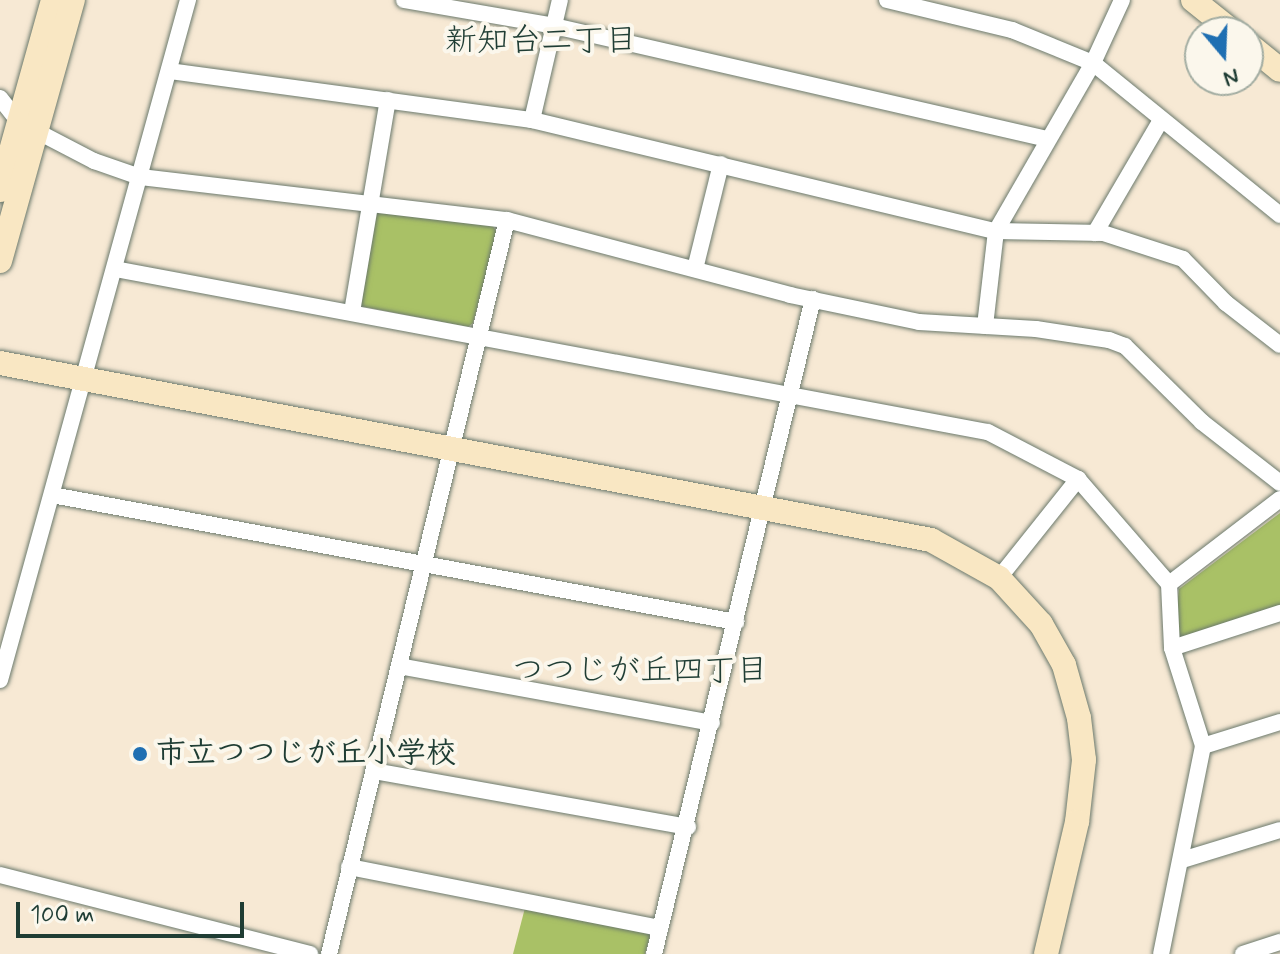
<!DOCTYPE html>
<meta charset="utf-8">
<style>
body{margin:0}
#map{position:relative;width:1280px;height:954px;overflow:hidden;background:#f7e9d4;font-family:Mynerve,"Klee One",sans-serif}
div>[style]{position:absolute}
.green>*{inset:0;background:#a9c166}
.roads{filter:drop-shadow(0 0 2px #6b796c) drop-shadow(0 0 2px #6b796c)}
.street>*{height:16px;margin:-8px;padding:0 8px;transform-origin:8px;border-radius:8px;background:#fff}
.secondary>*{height:24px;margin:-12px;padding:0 12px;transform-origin:12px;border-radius:12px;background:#f9e7c3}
.dots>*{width:22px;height:22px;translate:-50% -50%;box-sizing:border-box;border:4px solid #fbf7ec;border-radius:50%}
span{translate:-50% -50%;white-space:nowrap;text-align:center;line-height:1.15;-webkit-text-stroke:8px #fbf7ec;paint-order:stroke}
.poi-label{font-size:30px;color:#1f3d34;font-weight:700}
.left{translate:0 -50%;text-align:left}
.neighbourhood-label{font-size:32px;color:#1f3d34}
.north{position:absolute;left:1184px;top:16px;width:80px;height:80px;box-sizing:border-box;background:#fbf7ec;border:2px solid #a3ada2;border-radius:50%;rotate:161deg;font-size:22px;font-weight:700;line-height:32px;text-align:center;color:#1f3d34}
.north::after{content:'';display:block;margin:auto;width:28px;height:36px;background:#1f6fb2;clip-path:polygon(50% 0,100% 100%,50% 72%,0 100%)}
.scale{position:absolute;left:16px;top:902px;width:228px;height:36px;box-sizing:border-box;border:4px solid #1f3d34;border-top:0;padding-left:10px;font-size:24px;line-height:28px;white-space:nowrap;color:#1f3d34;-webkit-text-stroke:6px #fbf7ec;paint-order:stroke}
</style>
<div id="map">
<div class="green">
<div style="clip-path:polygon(378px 212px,493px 226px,497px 233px,473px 323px,468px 327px,360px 306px,370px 216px)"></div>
<div style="clip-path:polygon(1280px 513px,1280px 607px,1172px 648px,1179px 589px)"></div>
<div style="clip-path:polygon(526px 904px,651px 932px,645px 954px,513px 954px)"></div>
</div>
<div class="roads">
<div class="street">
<div style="left:404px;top:0;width:152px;rotate:9.8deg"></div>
<div style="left:554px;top:26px;width:506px;rotate:12.91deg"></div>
<div style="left:887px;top:0;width:129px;rotate:13.5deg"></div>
<div style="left:1012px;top:30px;width:87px;rotate:22.2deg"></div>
<div style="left:1093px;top:63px;width:241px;rotate:39.1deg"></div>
<div style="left:169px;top:71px;width:366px;rotate:7.7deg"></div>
<div style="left:532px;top:120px;width:477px;rotate:13.5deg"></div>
<div style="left:996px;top:231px;width:107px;rotate:1.1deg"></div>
<div style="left:1103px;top:233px;width:84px;rotate:18deg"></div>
<div style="left:1183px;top:259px;width:62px;rotate:45.7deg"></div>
<div style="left:1226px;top:303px;width:68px;rotate:37.9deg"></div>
<div style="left:0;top:98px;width:31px;rotate:52deg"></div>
<div style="left:19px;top:122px;width:85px;rotate:27.5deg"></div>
<div style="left:94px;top:161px;width:49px;rotate:19.2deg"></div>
<div style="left:140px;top:177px;width:370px;rotate:6.7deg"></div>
<div style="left:507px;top:220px;width:293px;rotate:14.8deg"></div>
<div style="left:790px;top:295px;width:132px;rotate:11.8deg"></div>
<div style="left:919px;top:322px;width:117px;rotate:3.4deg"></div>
<div style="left:1036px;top:329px;width:74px;rotate:8.6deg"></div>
<div style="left:1109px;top:340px;width:17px;rotate:21deg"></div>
<div style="left:1125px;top:346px;width:108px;rotate:44.6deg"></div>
<div style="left:1202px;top:422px;width:99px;rotate:38deg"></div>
<div style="left:532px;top:120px;width:123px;rotate:-76.9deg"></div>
<div style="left:1095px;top:233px;width:131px;rotate:-59.7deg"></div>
<div style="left:115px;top:269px;width:888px;rotate:10.58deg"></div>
<div style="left:988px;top:432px;width:102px;rotate:27.6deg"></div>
<div style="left:1078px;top:479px;width:139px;rotate:49.1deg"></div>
<div style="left:1169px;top:584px;width:64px;rotate:87.3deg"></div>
<div style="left:1172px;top:648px;width:103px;rotate:72.4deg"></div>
<div style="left:1203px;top:746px;width:212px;rotate:101.4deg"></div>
<div style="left:695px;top:269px;width:108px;rotate:-76.1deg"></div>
<div style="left:352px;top:312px;width:215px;rotate:-80.4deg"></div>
<div style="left:985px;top:326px;width:96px;rotate:-83.4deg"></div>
<div style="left:996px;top:231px;width:194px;rotate:-60deg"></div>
<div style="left:1093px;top:63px;width:69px;rotate:-65.3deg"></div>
<div style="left:52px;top:495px;width:696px;rotate:10.52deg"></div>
<div style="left:999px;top:578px;width:127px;rotate:-51.4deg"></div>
<div style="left:1169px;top:584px;width:140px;rotate:-37.4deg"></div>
<div style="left:1172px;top:648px;width:114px;rotate:-18deg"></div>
<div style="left:399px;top:666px;width:318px;rotate:10.3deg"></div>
<div style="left:0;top:680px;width:706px;rotate:-74.55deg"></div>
<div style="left:1203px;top:746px;width:81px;rotate:-17.3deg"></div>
<div style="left:374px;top:771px;width:319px;rotate:10.1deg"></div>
<div style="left:1182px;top:860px;width:102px;rotate:-17deg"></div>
<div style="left:349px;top:867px;width:317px;rotate:11.1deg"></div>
<div style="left:0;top:875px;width:320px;rotate:14.3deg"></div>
<div style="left:329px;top:954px;width:755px;rotate:-76.37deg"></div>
<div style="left:654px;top:954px;width:674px;rotate:-76.36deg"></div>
<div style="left:1243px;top:954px;width:39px;rotate:-18deg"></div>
</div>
<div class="secondary">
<div style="left:1193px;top:0;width:51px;rotate:38.7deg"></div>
<div style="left:1248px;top:44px;width:41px;rotate:39.1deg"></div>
<div style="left:0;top:190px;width:197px;rotate:-74.4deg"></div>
<div style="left:0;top:261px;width:271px;rotate:-74.4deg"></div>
<div style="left:0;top:363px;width:948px;rotate:10.76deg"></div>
<div style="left:931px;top:540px;width:78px;rotate:29.2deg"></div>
<div style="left:999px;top:578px;width:62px;rotate:47.6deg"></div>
<div style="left:1041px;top:624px;width:47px;rotate:60.7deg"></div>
<div style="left:1064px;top:665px;width:55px;rotate:74.2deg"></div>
<div style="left:1079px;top:718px;width:42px;rotate:83.2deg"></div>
<div style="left:1084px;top:760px;width:62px;rotate:96.4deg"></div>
<div style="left:1077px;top:822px;width:136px;rotate:103.2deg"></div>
</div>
</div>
<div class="dots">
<div style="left:140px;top:754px;background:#1f6fb2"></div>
</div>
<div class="poi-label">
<span class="left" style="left:156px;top:754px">市立つつじが丘小学校</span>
</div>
<div class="neighbourhood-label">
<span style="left:541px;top:41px">新知台二丁目</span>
<span style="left:640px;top:671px">つつじが丘四丁目</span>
</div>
<div class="north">N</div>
<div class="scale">100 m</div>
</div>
